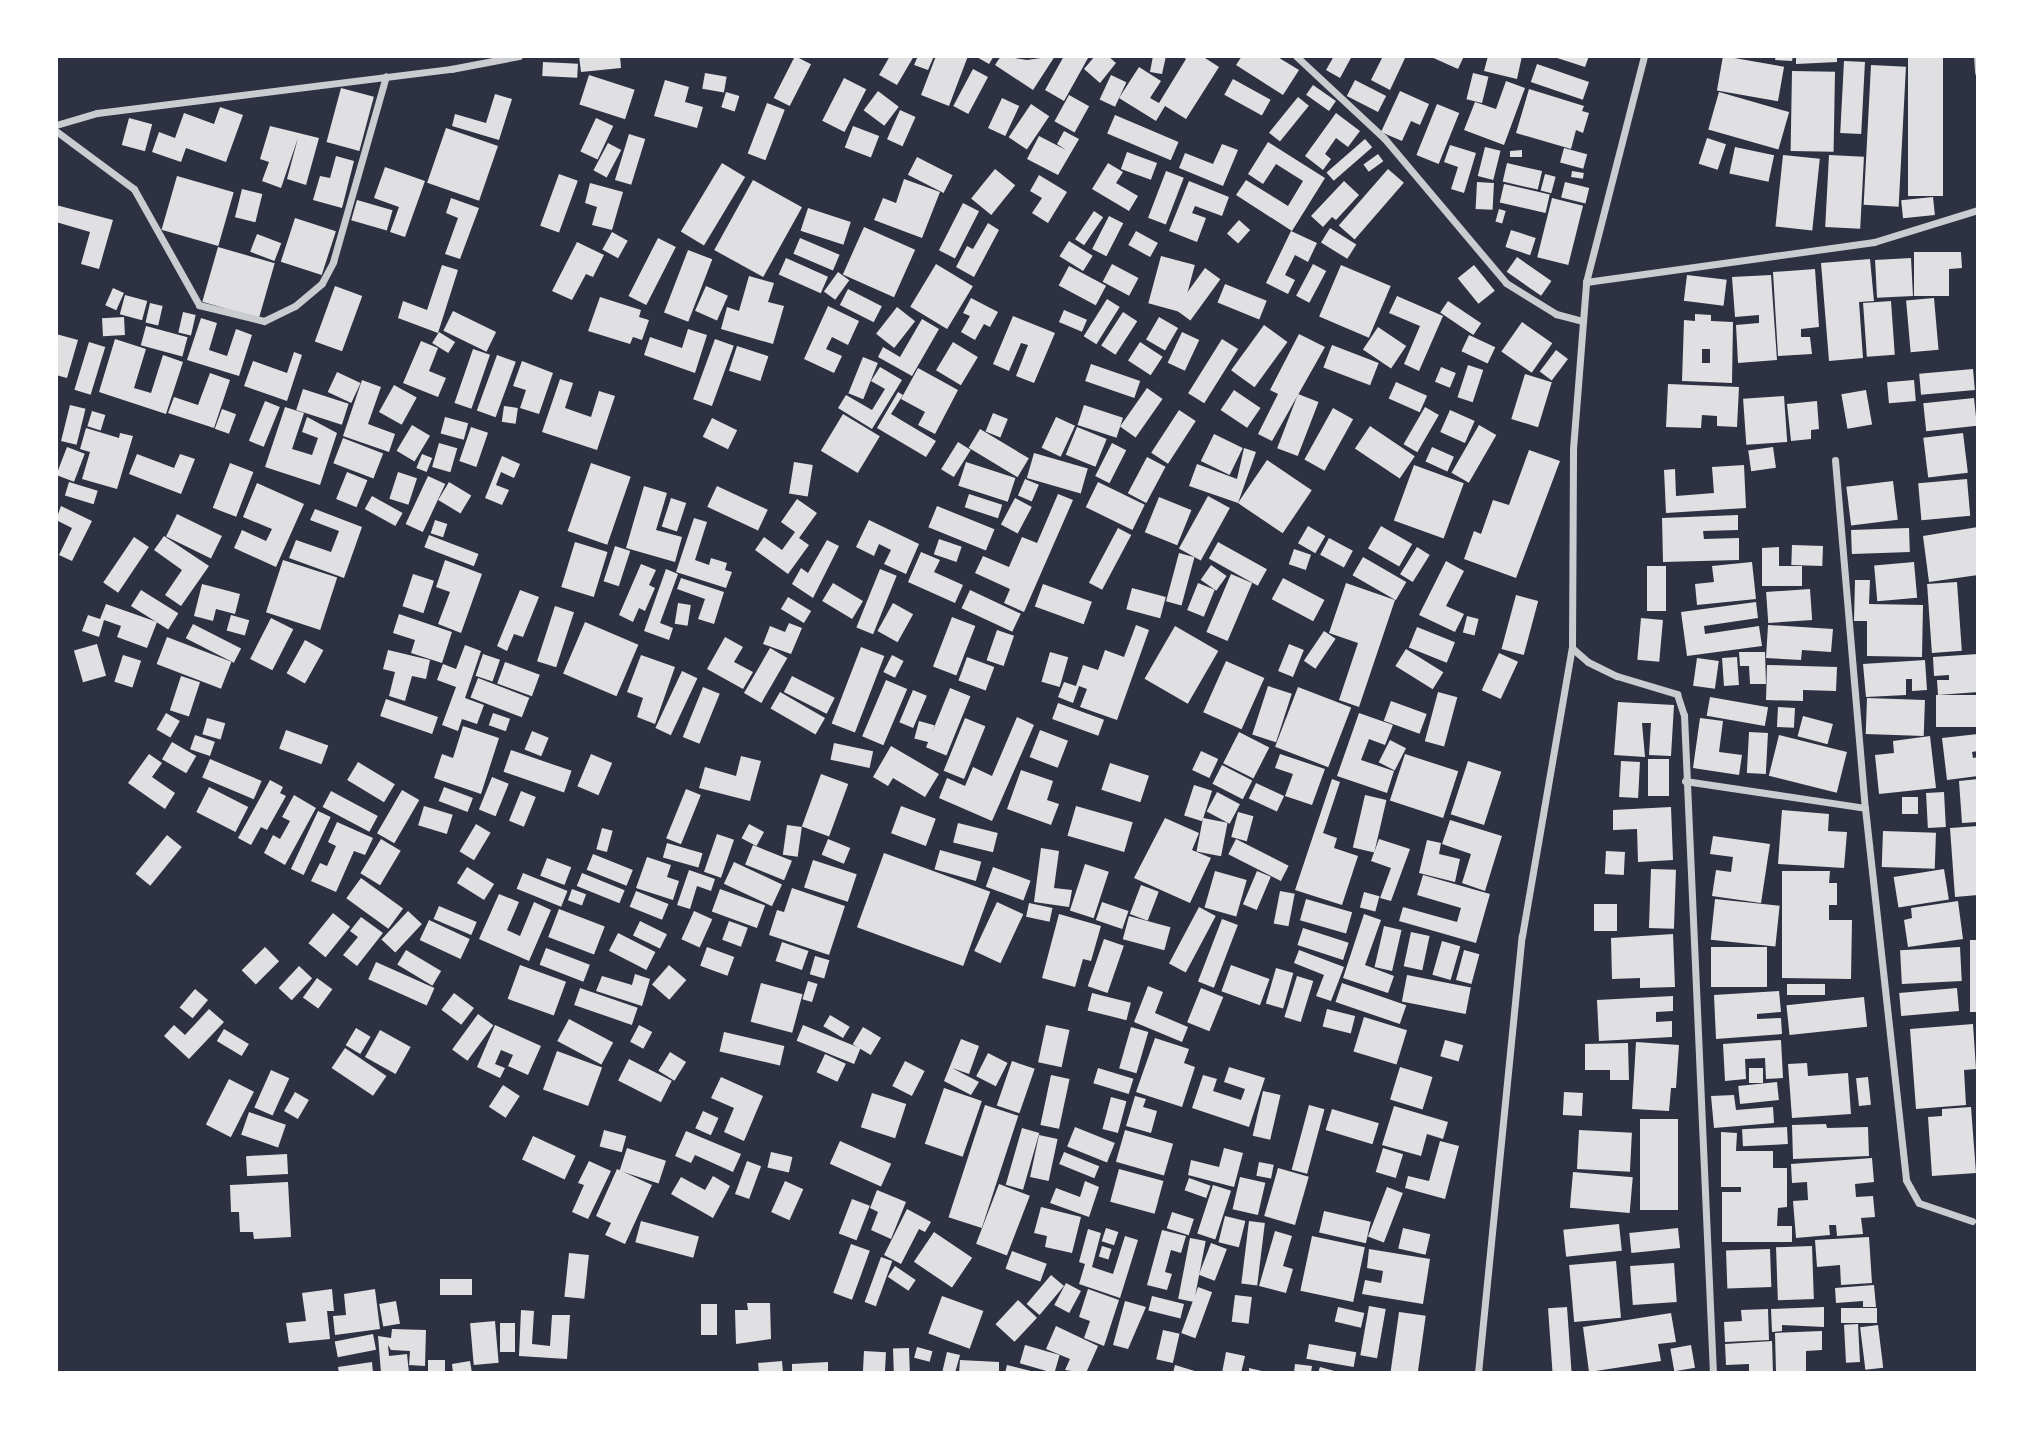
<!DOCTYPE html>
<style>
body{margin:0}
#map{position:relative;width:2034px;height:1429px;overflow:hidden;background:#2d3142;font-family:"Golos Text",sans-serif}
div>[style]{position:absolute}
.building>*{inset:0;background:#e0e0e3;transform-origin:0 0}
.minor>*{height:7px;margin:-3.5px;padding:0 3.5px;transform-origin:3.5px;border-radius:3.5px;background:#caccd0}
span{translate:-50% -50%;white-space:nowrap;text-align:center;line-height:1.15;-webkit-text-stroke:6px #fff;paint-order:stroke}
.frame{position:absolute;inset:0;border:58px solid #fff;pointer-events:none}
</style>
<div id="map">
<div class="building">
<div style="clip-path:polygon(579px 56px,620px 56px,621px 68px,581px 72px)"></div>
<div style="left:795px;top:56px;width:18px;height:47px;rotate:27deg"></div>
<div style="clip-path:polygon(890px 56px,914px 56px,897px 85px,879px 75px)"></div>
<div style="clip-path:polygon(918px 56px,934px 56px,928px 70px,914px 65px)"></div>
<div style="clip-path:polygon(936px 56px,968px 56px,949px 106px,921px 95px)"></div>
<div style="clip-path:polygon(975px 56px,994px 56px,989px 64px)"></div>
<div style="clip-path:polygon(1001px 56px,1027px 60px,1055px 56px,1033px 90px,995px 65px)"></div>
<div style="clip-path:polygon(1064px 56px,1088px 58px,1064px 101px,1045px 90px)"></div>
<div style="clip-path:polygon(1095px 56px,1108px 56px,1116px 63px,1100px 83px,1084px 69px)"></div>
<div style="clip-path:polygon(1153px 56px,1166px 56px,1162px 74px,1150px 72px)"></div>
<div style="clip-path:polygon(1182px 56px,1202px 56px,1219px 67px,1186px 119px,1165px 106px,1156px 121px,1119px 98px,1139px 67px,1161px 81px,1150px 98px,1159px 103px,1186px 59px)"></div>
<div style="clip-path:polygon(1242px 56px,1276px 56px,1299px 70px,1283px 95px,1236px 65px)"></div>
<div style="clip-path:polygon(1334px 56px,1359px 56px,1352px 56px,1340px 78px,1326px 70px)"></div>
<div style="clip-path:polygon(1383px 56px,1406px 56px,1390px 90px,1371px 80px)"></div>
<div style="clip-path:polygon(1429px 56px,1464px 56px,1458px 69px)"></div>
<div style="clip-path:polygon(1488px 56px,1522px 56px,1517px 79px,1484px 71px)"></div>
<div style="clip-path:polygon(1551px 56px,1589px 56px,1585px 67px)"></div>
<div style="left:1723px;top:56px;width:62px;height:35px;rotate:10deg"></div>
<div style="clip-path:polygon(1776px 56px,1793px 56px,1792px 61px,1775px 60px)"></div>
<div style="clip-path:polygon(1796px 56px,1837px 56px,1837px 62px,1796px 64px)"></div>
<div style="left:1908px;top:56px;width:35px;height:140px"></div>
<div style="left:1844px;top:61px;width:21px;height:72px;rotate:3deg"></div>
<div style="left:543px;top:62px;width:35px;height:14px;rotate:3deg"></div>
<div style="left:1537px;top:64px;width:55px;height:19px;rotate:19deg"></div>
<div style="left:1871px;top:65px;width:35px;height:140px;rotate:3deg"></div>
<div style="left:973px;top:69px;width:17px;height:42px;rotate:28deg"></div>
<div style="left:1792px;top:71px;width:43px;height:80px;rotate:1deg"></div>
<div style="left:705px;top:73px;width:22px;height:16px;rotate:10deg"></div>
<div style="left:1473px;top:73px;width:16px;height:27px;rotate:14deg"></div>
<div style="left:589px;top:75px;width:48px;height:31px;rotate:18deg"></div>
<div style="left:1111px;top:75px;width:17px;height:27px;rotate:25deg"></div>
<div style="left:844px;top:78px;width:25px;height:48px;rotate:27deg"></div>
<div style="left:1233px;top:79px;width:43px;height:18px;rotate:29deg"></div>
<div style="clip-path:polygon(665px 80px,689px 87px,685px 102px,703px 107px,697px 128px,654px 116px)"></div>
<div style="left:1355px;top:80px;width:35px;height:18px;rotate:27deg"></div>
<div style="clip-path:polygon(1506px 81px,1525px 88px,1504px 145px,1464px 130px,1475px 102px,1496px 109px)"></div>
<div style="left:1313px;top:85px;width:28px;height:12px;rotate:35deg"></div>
<div style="left:341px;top:88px;width:34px;height:56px;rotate:15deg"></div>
<div style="clip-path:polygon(1529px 89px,1584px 106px,1582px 111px,1589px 113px,1583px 133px,1576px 130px,1571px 149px,1516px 133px)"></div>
<div style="left:878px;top:91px;width:26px;height:24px;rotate:37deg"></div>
<div style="clip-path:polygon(1400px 91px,1429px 104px,1420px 125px,1411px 121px,1402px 141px,1381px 132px)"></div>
<div style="left:726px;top:92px;width:14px;height:16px;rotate:17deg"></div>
<div style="left:1719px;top:92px;width:73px;height:39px;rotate:16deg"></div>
<div style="clip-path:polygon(495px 94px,512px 99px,499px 140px,452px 126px,455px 114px,486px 123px)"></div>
<div style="left:1069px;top:95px;width:23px;height:30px;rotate:29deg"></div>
<div style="left:1298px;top:97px;width:14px;height:46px;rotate:39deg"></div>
<div style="left:1002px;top:98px;width:19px;height:33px;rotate:25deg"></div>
<div style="left:767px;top:103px;width:19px;height:54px;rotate:21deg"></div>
<div style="left:1031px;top:104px;width:22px;height:40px;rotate:34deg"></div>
<div style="left:1437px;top:104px;width:24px;height:55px;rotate:22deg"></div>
<div style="clip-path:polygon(220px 107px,243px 115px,226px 162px,186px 148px,181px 162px,152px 152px,159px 132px,175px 138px,184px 113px,214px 124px)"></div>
<div style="left:900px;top:110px;width:17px;height:32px;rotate:24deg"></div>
<div style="clip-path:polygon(1336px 113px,1360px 131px,1348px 147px,1336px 138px,1325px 154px,1331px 159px,1323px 170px,1305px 156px)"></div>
<div style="left:1115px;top:115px;width:69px;height:20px;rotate:23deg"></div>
<div style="left:129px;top:118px;width:24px;height:28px;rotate:15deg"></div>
<div style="left:596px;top:118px;width:19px;height:37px;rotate:25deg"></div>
<div style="clip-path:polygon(270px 126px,319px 138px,306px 185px,287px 179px,298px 138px,281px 188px,262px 181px,269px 162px,260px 159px)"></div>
<div style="left:853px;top:126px;width:28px;height:23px;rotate:21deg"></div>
<div style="left:446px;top:128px;width:55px;height:58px;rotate:19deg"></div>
<div style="clip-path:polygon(1064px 131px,1079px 139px,1058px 175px,1027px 159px,1039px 136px,1066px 150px,1057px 144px)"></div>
<div style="left:629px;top:134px;width:17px;height:48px;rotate:17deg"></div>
<div style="left:1707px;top:138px;width:20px;height:27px;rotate:18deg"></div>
<div style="left:1365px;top:139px;width:11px;height:51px;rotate:49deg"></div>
<div style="clip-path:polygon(1268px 142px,1325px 178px,1292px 231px,1236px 195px,1246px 180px,1288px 206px,1303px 181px,1276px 164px,1263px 184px,1248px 174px)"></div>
<div style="left:608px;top:143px;width:15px;height:31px;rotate:28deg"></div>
<div style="clip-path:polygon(1222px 144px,1238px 150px,1223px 186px,1179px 168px,1185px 153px,1213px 164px)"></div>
<div style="clip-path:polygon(1450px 145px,1476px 153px,1464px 193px,1451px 189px,1458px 167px,1444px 162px)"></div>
<div style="left:1485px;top:147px;width:16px;height:30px;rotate:14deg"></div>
<div style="left:1735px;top:147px;width:40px;height:27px;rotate:12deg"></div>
<div style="left:1564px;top:148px;width:24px;height:15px;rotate:15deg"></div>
<div style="clip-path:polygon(1522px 150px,1522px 157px,1510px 157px,1510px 151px)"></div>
<div style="left:1127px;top:152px;width:32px;height:18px;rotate:20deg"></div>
<div style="left:1378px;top:154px;width:9px;height:18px;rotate:54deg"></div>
<div style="left:1783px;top:155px;width:37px;height:72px;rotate:6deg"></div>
<div style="left:1829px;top:155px;width:35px;height:72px;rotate:3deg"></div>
<div style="clip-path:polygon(336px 156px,354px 161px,342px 208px,313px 200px,320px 176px,330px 178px)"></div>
<div style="left:917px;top:157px;width:40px;height:20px;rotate:27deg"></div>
<div style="left:722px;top:163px;width:27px;height:80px;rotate:31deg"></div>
<div style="clip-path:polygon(1108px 163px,1123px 172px,1116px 183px,1138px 196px,1129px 211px,1092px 189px)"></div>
<div style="left:1507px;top:163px;width:36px;height:19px;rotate:13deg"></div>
<div style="clip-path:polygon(385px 167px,425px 181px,405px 237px,390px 232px,399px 207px,374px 198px)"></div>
<div style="left:995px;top:169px;width:26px;height:38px;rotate:39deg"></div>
<div style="left:1388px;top:169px;width:21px;height:75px;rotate:41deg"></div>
<div style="left:1166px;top:171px;width:19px;height:50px;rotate:21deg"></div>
<div style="left:1572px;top:171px;width:12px;height:6px;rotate:9deg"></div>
<div style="left:559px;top:174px;width:20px;height:55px;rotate:20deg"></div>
<div style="left:1545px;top:174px;width:11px;height:17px;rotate:15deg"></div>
<div style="clip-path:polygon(1039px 175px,1067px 192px,1048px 223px,1032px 213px,1042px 198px,1030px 191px)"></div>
<div style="left:177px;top:176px;width:59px;height:56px;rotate:16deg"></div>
<div style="clip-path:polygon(904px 179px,940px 192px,922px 238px,874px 220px,883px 198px,896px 203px)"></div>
<div style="left:753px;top:180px;width:56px;height:80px;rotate:29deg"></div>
<div style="clip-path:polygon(1189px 181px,1229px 197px,1222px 216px,1195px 206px,1192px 213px,1206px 218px,1197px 242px,1169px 231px)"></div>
<div style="clip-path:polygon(1344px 181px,1359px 195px,1336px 220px,1332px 217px,1323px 227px,1311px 216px)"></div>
<div style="left:1477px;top:182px;width:17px;height:27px;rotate:3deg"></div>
<div style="left:1565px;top:182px;width:25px;height:16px;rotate:14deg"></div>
<div style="clip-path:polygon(590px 183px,623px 192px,612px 230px,592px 225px,597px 207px,585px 203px)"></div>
<div style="left:1504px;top:184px;width:47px;height:19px;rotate:13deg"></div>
<div style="left:242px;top:189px;width:21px;height:29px;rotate:14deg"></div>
<div style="left:1933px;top:197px;width:18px;height:32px;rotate:84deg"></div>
<div style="clip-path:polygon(451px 198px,479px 208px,460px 259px,445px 254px,458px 218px,446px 213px)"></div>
<div style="left:1552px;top:198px;width:32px;height:61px;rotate:14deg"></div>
<div style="left:357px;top:200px;width:37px;height:21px;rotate:16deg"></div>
<div style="left:963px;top:203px;width:18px;height:53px;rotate:27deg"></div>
<div style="clip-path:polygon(56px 205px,113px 220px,99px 269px,81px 264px,90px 232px,56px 222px)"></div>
<div style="left:808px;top:208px;width:45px;height:24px;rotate:18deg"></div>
<div style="left:1499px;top:209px;width:7px;height:13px;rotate:16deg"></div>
<div style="left:1094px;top:211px;width:11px;height:34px;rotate:34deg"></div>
<div style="left:1109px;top:216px;width:16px;height:37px;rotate:27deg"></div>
<div style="left:295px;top:218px;width:43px;height:46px;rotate:18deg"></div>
<div style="left:1239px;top:220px;width:15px;height:18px;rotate:42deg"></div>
<div style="clip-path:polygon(988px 223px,999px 230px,974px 277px,956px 267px,967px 246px,973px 249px)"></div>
<div style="left:864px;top:227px;width:56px;height:52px;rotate:24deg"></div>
<div style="left:1330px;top:228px;width:31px;height:17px;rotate:32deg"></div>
<div style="left:1511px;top:230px;width:26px;height:18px;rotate:18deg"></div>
<div style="left:1136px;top:231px;width:25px;height:16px;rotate:29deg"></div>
<div style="clip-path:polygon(1291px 231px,1317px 243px,1308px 262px,1295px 255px,1285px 275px,1295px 280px,1288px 294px,1266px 283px)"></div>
<div style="left:612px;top:232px;width:18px;height:20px;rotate:29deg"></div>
<div style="left:257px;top:234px;width:26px;height:19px;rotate:21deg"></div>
<div style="left:658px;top:238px;width:20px;height:65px;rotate:27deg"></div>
<div style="left:800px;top:238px;width:43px;height:17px;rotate:23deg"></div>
<div style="left:1069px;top:241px;width:28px;height:18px;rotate:32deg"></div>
<div style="clip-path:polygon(577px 242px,604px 255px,593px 277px,586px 274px,572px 300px,552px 291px)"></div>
<div style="left:218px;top:247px;width:59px;height:57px;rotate:16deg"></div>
<div style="left:688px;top:250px;width:26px;height:67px;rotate:21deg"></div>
<div style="clip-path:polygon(1914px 252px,1961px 252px,1962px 268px,1949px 269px,1949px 296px,1914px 296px)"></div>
<div style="left:1161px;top:256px;width:35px;height:49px;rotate:15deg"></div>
<div style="left:1517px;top:257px;width:42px;height:18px;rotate:35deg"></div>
<div style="left:786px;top:258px;width:46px;height:18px;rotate:24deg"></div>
<div style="left:1911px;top:258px;width:38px;height:36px;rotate:87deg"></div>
<div style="clip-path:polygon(1870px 259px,1874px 301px,1859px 302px,1863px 358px,1829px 361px,1821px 263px)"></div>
<div style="left:936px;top:264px;width:43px;height:50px;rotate:31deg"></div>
<div style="left:1112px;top:264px;width:30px;height:20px;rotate:28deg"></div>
<div style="left:1313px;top:264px;width:15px;height:36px;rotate:28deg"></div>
<div style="clip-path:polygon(442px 265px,458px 270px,438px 333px,398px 318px,403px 301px,427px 310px)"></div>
<div style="left:1341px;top:265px;width:54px;height:56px;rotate:23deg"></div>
<div style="left:1474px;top:265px;width:33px;height:21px;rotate:51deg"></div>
<div style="left:1069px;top:266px;width:42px;height:22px;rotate:28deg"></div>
<div style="left:1205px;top:268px;width:19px;height:51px;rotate:36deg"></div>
<div style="clip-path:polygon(1815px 269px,1819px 327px,1801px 329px,1801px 337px,1810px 337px,1812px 354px,1778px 356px,1773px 272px)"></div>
<div style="left:838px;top:272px;width:14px;height:24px;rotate:36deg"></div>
<div style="left:1687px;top:275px;width:40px;height:26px;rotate:7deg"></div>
<div style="clip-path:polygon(1771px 275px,1777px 360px,1738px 363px,1736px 325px,1759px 323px,1759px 315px,1735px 317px,1732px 277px)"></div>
<div style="clip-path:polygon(749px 276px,774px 283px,768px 302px,784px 306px,773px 344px,721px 329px,727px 307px,739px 311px)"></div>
<div style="left:1225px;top:284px;width:45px;height:20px;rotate:22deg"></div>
<div style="left:335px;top:286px;width:29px;height:59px;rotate:20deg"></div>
<div style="left:706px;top:286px;width:24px;height:27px;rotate:24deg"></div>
<div style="left:113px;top:288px;width:12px;height:19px;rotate:24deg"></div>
<div style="left:848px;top:289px;width:38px;height:18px;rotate:27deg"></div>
<div style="left:125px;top:295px;width:23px;height:20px;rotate:15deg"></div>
<div style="clip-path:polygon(1397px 296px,1443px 316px,1419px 371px,1404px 364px,1420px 326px,1389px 313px)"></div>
<div style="clip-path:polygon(600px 297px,641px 310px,639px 317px,649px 320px,642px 340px,633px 337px,630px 344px,588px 331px)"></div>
<div style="clip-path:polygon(971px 298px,998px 312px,990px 327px,984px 324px,975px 340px,961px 332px,970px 316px,963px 313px)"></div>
<div style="left:1934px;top:298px;width:52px;height:28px;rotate:85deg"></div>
<div style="left:1107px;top:299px;width:15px;height:44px;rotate:32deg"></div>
<div style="left:1448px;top:301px;width:40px;height:14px;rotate:34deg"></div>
<div style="left:1891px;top:301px;width:54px;height:28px;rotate:86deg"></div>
<div style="left:150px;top:303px;width:13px;height:20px;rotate:13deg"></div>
<div style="clip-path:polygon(828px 306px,859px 321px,848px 345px,832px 337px,826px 349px,842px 356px,834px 373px,804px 359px)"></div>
<div style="left:897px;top:307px;width:23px;height:34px;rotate:38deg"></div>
<div style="left:1064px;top:310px;width:25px;height:13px;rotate:23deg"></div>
<div style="left:453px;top:311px;width:48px;height:22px;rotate:26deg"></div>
<div style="left:183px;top:312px;width:13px;height:21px;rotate:13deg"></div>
<div style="left:1123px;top:312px;width:17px;height:40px;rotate:33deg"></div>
<div style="clip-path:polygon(evenodd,1695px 314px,1711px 315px,1711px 321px,1733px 322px,1732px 383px,1682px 381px,1684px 320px,1695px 321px,1695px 314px,1702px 349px,1710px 349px,1710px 363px,1702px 363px,1702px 349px)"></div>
<div style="clip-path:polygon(1013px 316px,1055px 333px,1034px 383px,1016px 376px,1028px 345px,1021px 343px,1009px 371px,993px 364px)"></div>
<div style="left:124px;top:317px;width:18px;height:22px;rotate:87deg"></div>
<div style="left:1159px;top:317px;width:22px;height:26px;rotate:30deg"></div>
<div style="clip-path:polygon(201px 318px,217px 323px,209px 350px,227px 356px,236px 329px,252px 335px,239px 376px,187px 360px)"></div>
<div style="clip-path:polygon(922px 319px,939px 329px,912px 376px,878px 357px,883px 347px,900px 357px)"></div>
<div style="left:1522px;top:322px;width:37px;height:36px;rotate:35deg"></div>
<div style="left:1264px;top:325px;width:29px;height:56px;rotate:36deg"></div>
<div style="left:146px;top:326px;width:43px;height:20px;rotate:15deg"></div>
<div style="left:1378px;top:327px;width:34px;height:27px;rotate:34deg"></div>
<div style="clip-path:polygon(688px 329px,707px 335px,695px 373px,644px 355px,650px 337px,682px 348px)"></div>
<div style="left:439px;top:332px;width:19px;height:13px;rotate:32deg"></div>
<div style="left:1182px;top:332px;width:19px;height:34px;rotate:25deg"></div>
<div style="clip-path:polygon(56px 334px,78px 340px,67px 378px,56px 375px)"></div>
<div style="clip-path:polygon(1299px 334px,1325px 347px,1272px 441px,1258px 434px,1278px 394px,1270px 390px)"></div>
<div style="left:1469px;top:335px;width:29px;height:18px;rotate:25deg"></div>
<div style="clip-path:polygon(115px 339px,146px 349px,134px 388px,151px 393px,163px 355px,183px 362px,166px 414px,99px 392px)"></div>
<div style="left:715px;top:339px;width:20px;height:64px;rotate:20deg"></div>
<div style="left:1222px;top:339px;width:19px;height:64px;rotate:32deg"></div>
<div style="clip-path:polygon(421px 341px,438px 348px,429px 371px,446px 378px,438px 397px,403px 383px)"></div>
<div style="left:89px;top:342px;width:17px;height:50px;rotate:17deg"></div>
<div style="left:953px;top:342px;width:29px;height:33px;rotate:31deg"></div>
<div style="left:1140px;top:342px;width:27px;height:22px;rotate:33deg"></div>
<div style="left:1332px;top:345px;width:50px;height:24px;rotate:21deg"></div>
<div style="left:737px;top:346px;width:33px;height:26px;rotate:18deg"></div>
<div style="left:473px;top:349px;width:18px;height:57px;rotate:19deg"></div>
<div style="left:1556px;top:350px;width:15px;height:27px;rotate:37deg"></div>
<div style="clip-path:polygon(294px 352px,302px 355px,287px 401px,244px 386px,253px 361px,287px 373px)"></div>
<div style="left:497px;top:355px;width:20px;height:59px;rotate:20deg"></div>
<div style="left:863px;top:357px;width:16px;height:39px;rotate:22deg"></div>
<div style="clip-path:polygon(522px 361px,553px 373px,539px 414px,520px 408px,526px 390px,513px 386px)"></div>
<div style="left:1091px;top:364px;width:52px;height:18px;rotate:19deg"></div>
<div style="left:1468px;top:365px;width:16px;height:34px;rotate:18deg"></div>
<div style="clip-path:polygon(880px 367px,902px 380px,872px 429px,838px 408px,846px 395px,872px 410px,885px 389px,871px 381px)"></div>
<div style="left:1441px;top:367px;width:16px;height:16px;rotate:22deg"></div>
<div style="clip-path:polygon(918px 368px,958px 390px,935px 434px,918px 425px,925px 412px,901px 399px)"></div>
<div style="left:1973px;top:369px;width:21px;height:54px;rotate:85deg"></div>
<div style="left:337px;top:372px;width:26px;height:22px;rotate:25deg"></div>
<div style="clip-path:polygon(210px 373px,230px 380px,214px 428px,168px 413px,174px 397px,198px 405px)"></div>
<div style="left:1525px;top:374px;width:28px;height:47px;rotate:17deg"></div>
<div style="clip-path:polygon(560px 379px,573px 383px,565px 408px,591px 417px,599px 391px,615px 396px,597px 450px,542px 432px)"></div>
<div style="clip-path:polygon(362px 380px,381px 387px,368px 424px,395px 434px,389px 452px,343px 436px)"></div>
<div style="left:1914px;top:380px;width:21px;height:27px;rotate:85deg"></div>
<div style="left:1396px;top:382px;width:34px;height:18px;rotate:24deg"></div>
<div style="clip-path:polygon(1668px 384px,1739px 387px,1737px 427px,1717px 426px,1717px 416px,1702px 415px,1701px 428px,1666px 427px)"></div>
<div style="left:394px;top:385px;width:26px;height:31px;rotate:29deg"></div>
<div style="left:1147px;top:388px;width:19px;height:47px;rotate:35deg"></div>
<div style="left:303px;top:389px;width:48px;height:22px;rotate:18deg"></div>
<div style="left:1234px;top:390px;width:32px;height:24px;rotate:34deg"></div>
<div style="left:1866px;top:390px;width:35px;height:25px;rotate:80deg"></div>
<div style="clip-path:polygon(898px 392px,903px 395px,891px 414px,936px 441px,926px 457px,877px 428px)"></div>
<div style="left:1298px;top:394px;width:22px;height:58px;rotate:21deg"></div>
<div style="left:1784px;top:396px;width:46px;height:41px;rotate:86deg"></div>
<div style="left:1974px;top:398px;width:28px;height:51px;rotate:84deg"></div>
<div style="left:265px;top:401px;width:16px;height:43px;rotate:22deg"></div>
<div style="clip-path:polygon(1817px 401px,1819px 429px,1811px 430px,1811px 439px,1791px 441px,1787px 404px)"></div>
<div style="left:70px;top:405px;width:16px;height:37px;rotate:14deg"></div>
<div style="left:1084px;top:405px;width:41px;height:21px;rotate:18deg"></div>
<div style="left:504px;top:406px;width:14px;height:16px;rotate:8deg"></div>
<div style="clip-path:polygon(285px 407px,304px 413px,292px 449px,312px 455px,318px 438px,302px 432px,307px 417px,337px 433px,320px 485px,265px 467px)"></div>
<div style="left:1425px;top:407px;width:16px;height:43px;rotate:30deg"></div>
<div style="left:1333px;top:408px;width:23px;height:59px;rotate:29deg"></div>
<div style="left:222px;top:409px;width:15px;height:21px;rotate:20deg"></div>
<div style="left:1179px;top:410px;width:20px;height:51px;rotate:33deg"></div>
<div style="left:1450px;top:410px;width:27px;height:24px;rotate:24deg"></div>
<div style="left:92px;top:411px;width:14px;height:16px;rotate:17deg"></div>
<div style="left:993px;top:413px;width:16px;height:20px;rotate:22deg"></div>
<div style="left:843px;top:414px;width:43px;height:43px;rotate:31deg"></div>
<div style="left:445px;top:417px;width:24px;height:17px;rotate:15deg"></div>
<div style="left:1056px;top:417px;width:21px;height:34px;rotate:25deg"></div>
<div style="left:712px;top:418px;width:28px;height:21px;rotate:26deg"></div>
<div style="left:412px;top:425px;width:21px;height:30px;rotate:31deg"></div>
<div style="left:1479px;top:425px;width:20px;height:55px;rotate:30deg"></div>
<div style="left:1370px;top:426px;width:54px;height:27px;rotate:34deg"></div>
<div style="left:471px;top:427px;width:18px;height:36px;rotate:19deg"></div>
<div style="left:1077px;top:427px;width:32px;height:30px;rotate:22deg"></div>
<div style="clip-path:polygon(86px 428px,119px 438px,120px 433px,133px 436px,117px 489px,82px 479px,90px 452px,80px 449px)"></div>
<div style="left:980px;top:429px;width:57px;height:22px;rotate:31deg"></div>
<div style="left:1963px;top:433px;width:40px;height:40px;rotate:83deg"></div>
<div style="left:1214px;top:434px;width:32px;height:30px;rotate:26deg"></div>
<div style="left:343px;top:438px;width:43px;height:27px;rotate:21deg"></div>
<div style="left:958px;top:442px;width:15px;height:32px;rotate:32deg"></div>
<div style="left:439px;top:443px;width:19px;height:25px;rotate:16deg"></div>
<div style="left:1112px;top:443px;width:16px;height:37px;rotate:27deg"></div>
<div style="left:67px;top:447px;width:19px;height:30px;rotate:21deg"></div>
<div style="left:1432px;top:447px;width:24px;height:16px;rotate:24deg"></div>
<div style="left:1773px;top:447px;width:21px;height:25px;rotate:82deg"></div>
<div style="clip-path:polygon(1244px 448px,1256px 452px,1238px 503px,1189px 486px,1197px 464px,1237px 479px)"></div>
<div style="clip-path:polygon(1529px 450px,1560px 461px,1516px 578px,1464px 559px,1474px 531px,1481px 534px,1493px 500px,1509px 505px)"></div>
<div style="left:1034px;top:453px;width:56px;height:26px;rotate:16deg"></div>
<div style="clip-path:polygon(137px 454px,174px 468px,180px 454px,195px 459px,181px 494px,129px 474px)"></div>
<div style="left:422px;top:454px;width:11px;height:15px;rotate:22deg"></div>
<div style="clip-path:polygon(502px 456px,520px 464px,514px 478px,501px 472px,496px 485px,509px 490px,502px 505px,485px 498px)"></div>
<div style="left:1147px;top:457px;width:21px;height:41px;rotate:28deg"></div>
<div style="left:1267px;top:460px;width:54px;height:52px;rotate:34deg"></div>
<div style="left:794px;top:462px;width:19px;height:32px;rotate:9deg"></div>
<div style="left:966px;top:462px;width:52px;height:25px;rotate:18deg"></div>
<div style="left:230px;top:463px;width:25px;height:48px;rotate:21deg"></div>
<div style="left:591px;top:463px;width:42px;height:72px;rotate:19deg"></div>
<div style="left:1414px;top:465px;width:53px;height:59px;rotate:20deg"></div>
<div style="clip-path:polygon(1744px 465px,1746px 508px,1666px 513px,1664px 470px,1675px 469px,1676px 496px,1714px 493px,1712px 467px)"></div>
<div style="left:347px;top:472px;width:22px;height:29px;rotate:22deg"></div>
<div style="left:398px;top:472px;width:20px;height:28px;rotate:18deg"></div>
<div style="left:428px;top:476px;width:19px;height:53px;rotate:25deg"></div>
<div style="left:1025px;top:479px;width:15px;height:18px;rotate:23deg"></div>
<div style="left:1967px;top:479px;width:37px;height:49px;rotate:85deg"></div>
<div style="left:1893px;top:481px;width:39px;height:47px;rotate:83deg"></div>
<div style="left:69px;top:482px;width:30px;height:14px;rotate:17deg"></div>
<div style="left:449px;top:482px;width:26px;height:21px;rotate:31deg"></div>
<div style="left:1098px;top:482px;width:52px;height:28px;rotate:26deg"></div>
<div style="clip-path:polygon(257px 483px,304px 504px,276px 567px,234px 548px,242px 530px,266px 541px,272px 529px,243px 517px)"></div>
<div style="clip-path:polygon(644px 486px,667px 493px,656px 530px,682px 537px,675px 562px,626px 548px)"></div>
<div style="left:717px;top:486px;width:56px;height:23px;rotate:25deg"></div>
<div style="left:969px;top:494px;width:35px;height:14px;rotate:18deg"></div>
<div style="clip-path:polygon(1058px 494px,1073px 500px,1024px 612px,1004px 603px,1010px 589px,975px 573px,983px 556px,1009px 567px,1022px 537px,1037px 543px)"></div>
<div style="left:372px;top:496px;width:35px;height:15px;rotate:29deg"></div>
<div style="left:1208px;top:496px;width:25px;height:60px;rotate:29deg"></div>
<div style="left:1159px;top:497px;width:35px;height:38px;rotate:22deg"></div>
<div style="left:671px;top:498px;width:16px;height:30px;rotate:18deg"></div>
<div style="left:1015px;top:498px;width:19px;height:30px;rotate:28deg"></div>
<div style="clip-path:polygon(797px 499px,817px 513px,799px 538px,809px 545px,788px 574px,755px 550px,764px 537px,782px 550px,795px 532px,781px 522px)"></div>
<div style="clip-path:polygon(61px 506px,92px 521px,72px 561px,59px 555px,72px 528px,56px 520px)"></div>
<div style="left:937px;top:506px;width:62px;height:23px;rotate:22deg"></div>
<div style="clip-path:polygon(315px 509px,362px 527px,344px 578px,289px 558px,296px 540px,331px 552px,339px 531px,310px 520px)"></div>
<div style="left:177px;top:514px;width:50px;height:25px;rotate:26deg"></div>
<div style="clip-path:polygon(1738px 515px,1738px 530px,1703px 531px,1704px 539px,1739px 538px,1739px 560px,1663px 562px,1662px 518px)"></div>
<div style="clip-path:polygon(694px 518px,707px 522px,695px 560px,709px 565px,711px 558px,727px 563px,725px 570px,732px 572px,726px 588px,676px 572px)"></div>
<div style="left:435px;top:520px;width:13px;height:14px;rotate:18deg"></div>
<div style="clip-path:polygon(869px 520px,919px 544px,906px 574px,884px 564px,891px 550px,879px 544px,874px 556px,856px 547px)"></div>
<div style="left:1308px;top:526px;width:20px;height:20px;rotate:30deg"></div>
<div style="left:1381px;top:526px;width:36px;height:26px;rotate:30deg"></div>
<div style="clip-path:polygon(1978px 527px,1978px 575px,1929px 582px,1923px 536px)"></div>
<div style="left:1118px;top:528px;width:15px;height:62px;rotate:28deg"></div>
<div style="left:1909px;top:528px;width:24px;height:58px;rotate:88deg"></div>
<div style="left:429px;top:535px;width:53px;height:13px;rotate:21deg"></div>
<div style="clip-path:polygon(164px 536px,209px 566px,181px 606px,165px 595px,182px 570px,154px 550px)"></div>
<div style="left:134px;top:537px;width:18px;height:55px;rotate:34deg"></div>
<div style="left:1329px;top:538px;width:27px;height:19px;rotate:28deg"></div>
<div style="left:939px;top:539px;width:24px;height:16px;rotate:19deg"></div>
<div style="clip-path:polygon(827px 540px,839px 546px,813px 598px,792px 584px,801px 568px,808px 573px)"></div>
<div style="left:575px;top:542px;width:34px;height:47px;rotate:17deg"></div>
<div style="left:1218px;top:542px;width:56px;height:19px;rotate:29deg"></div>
<div style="left:1792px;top:545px;width:31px;height:20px;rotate:2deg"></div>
<div style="left:615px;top:546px;width:16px;height:37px;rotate:18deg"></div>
<div style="left:1417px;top:547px;width:15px;height:32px;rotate:32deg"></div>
<div style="clip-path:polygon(1779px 547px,1779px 566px,1802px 566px,1802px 586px,1762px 586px,1762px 548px)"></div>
<div style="left:1294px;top:549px;width:18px;height:16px;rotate:19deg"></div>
<div style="clip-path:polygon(921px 552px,940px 560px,934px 572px,963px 585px,955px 603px,908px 582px)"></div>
<div style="left:1179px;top:553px;width:16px;height:50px;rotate:15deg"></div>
<div style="left:1363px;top:557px;width:50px;height:21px;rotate:30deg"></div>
<div style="left:283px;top:560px;width:57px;height:55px;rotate:18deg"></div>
<div style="clip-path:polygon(445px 560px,482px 574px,461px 633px,438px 624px,450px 592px,436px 587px)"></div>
<div style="clip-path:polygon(1446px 561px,1464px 571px,1446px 606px,1464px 614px,1455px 632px,1419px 615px)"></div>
<div style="clip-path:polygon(1752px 562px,1756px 599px,1697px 605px,1695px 584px,1714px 582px,1712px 566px)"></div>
<div style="left:1914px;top:562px;width:36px;height:40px;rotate:85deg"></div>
<div style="clip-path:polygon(641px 564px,656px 570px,649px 585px,655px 588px,645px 611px,639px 608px,633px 622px,619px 615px)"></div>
<div style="left:1211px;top:565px;width:19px;height:18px;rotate:35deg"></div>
<div style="left:1647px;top:566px;width:19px;height:45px"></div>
<div style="clip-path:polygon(666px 569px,678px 574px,660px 623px,673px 628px,669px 640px,644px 631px)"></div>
<div style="left:880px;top:569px;width:18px;height:63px;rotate:22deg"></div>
<div style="left:413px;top:574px;width:22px;height:34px;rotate:18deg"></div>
<div style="left:1231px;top:574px;width:23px;height:63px;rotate:23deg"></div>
<div style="clip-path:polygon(681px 578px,724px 592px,714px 624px,698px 619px,705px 599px,677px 589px)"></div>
<div style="left:1283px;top:578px;width:47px;height:24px;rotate:28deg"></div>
<div style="clip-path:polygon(1855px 580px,1870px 580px,1869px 604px,1923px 605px,1922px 657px,1867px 656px,1867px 621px,1854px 621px)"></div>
<div style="left:1957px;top:582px;width:69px;height:30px;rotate:86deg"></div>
<div style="left:833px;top:583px;width:35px;height:21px;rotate:31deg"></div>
<div style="left:1198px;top:583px;width:18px;height:29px;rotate:22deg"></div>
<div style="clip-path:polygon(1346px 583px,1395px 600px,1359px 707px,1339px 700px,1358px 643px,1329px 633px)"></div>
<div style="clip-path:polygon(202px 584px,240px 594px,235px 614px,216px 609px,213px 621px,194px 616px)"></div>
<div style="left:1043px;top:584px;width:52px;height:24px;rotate:20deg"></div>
<div style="left:1132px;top:588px;width:35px;height:22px;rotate:15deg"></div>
<div style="left:1810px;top:589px;width:31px;height:44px;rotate:86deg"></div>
<div style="left:141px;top:590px;width:44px;height:19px;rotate:32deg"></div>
<div style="clip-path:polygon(520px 590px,539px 597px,523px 637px,514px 634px,507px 651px,497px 646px)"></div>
<div style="left:970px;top:590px;width:56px;height:20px;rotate:25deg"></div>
<div style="left:1516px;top:595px;width:23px;height:56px;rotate:15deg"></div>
<div style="left:788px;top:597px;width:27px;height:14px;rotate:31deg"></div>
<div style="clip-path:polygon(1756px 602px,1758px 618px,1704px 626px,1705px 634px,1759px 626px,1762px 646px,1687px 656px,1681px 612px)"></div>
<div style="left:678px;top:603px;width:13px;height:21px;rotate:9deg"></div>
<div style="left:893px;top:603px;width:23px;height:32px;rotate:29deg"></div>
<div style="clip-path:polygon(106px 604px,157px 622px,147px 648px,117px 637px,121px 626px,104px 620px,99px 637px,82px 631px,88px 615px,100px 619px)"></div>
<div style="left:555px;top:606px;width:20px;height:58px;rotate:18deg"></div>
<div style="clip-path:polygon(399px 614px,452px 632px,442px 663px,411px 653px,415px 640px,393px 633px)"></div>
<div style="left:231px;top:615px;width:19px;height:16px;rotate:16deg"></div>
<div style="left:1467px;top:616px;width:12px;height:17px;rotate:14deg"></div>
<div style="left:952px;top:617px;width:25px;height:53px;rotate:21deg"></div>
<div style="left:271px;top:618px;width:25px;height:46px;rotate:27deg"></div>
<div style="left:1641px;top:618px;width:22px;height:42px;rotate:5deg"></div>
<div style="left:585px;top:622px;width:58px;height:56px;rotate:23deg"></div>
<div style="clip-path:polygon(789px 623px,802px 628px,791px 654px,763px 644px,770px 626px,785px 632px)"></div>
<div style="left:193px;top:624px;width:54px;height:16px;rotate:27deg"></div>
<div style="clip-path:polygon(1136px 625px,1149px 630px,1117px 720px,1080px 707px,1087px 689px,1079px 686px,1073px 703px,1058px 697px,1064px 682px,1076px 686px,1083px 665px,1098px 670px,1105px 650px,1124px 657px)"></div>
<div style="clip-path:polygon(1768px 625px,1833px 629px,1831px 652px,1802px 650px,1801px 660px,1766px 658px)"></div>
<div style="left:1175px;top:626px;width:50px;height:61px;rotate:30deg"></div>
<div style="left:1417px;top:627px;width:41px;height:22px;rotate:22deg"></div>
<div style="left:997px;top:630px;width:18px;height:32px;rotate:19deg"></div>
<div style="left:1324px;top:631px;width:14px;height:36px;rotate:34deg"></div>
<div style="left:167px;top:637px;width:69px;height:29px;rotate:21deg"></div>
<div style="clip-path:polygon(725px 637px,743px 647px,734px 662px,753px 672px,743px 689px,707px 669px)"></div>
<div style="left:305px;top:640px;width:21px;height:38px;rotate:29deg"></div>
<div style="left:97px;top:644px;width:33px;height:24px;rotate:74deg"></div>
<div style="left:1289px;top:644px;width:16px;height:29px;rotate:22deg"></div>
<div style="clip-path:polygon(465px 645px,481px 651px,465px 698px,484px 705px,477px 724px,462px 719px,458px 731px,442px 725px,456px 687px,437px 680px,443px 664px,456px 669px)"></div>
<div style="left:861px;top:647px;width:25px;height:82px;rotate:21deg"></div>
<div style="left:770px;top:648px;width:20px;height:52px;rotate:30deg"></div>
<div style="left:1406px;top:649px;width:44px;height:20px;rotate:32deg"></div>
<div style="clip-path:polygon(388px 650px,430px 660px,426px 679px,412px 676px,405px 701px,389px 696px,395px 672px,383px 669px)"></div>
<div style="left:1050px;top:652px;width:19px;height:31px;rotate:16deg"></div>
<div style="clip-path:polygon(1739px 652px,1765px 652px,1766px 684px,1750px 684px,1749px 666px,1740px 666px)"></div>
<div style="left:1499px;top:653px;width:21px;height:41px;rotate:25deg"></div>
<div style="left:483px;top:654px;width:18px;height:23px;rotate:19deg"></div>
<div style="clip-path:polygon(1978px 654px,1978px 692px,1938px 695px,1937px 680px,1949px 680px,1949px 675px,1934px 676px,1933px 657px)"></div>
<div style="left:123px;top:655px;width:19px;height:28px;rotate:18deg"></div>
<div style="clip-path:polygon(641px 655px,675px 667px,655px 724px,637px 717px,643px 698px,627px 692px)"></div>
<div style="left:892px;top:655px;width:13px;height:19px;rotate:27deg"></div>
<div style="left:967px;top:657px;width:29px;height:25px;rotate:20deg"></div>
<div style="left:1737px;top:657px;width:28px;height:15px;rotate:86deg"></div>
<div style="left:1697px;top:658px;width:22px;height:28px;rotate:8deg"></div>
<div style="clip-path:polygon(1925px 660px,1927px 690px,1912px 691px,1912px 679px,1906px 679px,1906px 695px,1866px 697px,1863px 664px)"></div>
<div style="left:1226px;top:661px;width:42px;height:56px;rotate:24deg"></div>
<div style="left:505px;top:662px;width:37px;height:23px;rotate:20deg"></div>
<div style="clip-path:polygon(1767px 665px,1837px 667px,1836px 691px,1803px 690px,1803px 701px,1766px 700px)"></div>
<div style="left:682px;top:671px;width:17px;height:63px;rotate:25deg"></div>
<div style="left:181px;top:676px;width:20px;height:36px;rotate:18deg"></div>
<div style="left:792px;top:676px;width:48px;height:18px;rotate:27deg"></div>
<div style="left:478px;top:678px;width:55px;height:21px;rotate:21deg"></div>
<div style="left:886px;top:680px;width:23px;height:61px;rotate:23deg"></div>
<div style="left:1268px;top:686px;width:25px;height:51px;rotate:18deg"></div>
<div style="left:703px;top:687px;width:18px;height:54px;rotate:22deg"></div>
<div style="left:1298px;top:687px;width:57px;height:64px;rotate:21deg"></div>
<div style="left:950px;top:688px;width:22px;height:64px;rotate:22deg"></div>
<div style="left:913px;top:690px;width:15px;height:35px;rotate:23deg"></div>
<div style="left:780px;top:692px;width:52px;height:19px;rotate:30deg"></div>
<div style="left:1438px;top:692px;width:20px;height:51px;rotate:15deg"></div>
<div style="left:1978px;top:695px;width:32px;height:42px;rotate:90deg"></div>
<div style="left:1710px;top:697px;width:59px;height:19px;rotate:10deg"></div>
<div style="left:1867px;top:698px;width:58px;height:36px;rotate:2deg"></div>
<div style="left:386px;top:699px;width:55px;height:18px;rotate:19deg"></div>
<div style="left:1391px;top:701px;width:38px;height:21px;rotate:20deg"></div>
<div style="clip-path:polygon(1618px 702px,1674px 705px,1671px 756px,1649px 755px,1651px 723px,1642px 723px,1645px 757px,1614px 755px)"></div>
<div style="left:1058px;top:703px;width:49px;height:17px;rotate:20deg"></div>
<div style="left:1778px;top:707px;width:17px;height:20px;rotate:3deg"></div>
<div style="left:166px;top:713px;width:16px;height:19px;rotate:30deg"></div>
<div style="left:493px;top:713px;width:18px;height:13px;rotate:19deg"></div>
<div style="clip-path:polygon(1359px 713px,1393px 725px,1385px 745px,1369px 739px,1361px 760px,1394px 771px,1387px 793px,1337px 776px)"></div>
<div style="left:1803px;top:716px;width:31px;height:21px;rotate:15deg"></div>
<div style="clip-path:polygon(1017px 717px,1034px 725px,992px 821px,939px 798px,947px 778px,965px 786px,973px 767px,992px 776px)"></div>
<div style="left:207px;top:718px;width:19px;height:17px;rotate:16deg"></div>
<div style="left:965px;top:718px;width:22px;height:57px;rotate:22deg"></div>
<div style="clip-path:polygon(1700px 718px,1723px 721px,1719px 752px,1742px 755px,1739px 775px,1693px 768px)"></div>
<div style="left:919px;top:721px;width:16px;height:18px;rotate:15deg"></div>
<div style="clip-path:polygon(463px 726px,499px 738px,481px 794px,434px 778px,442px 754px,453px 758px)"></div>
<div style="left:286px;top:730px;width:45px;height:20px;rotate:20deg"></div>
<div style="left:1040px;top:730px;width:30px;height:29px;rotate:21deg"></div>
<div style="left:532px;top:731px;width:18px;height:20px;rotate:22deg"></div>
<div style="left:1239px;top:732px;width:34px;height:35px;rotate:27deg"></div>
<div style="left:1749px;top:732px;width:19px;height:41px;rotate:3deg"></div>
<div style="clip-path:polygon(1978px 734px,1978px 751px,1972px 752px,1973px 758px,1978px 757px,1978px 776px,1947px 780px,1942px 738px)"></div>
<div style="left:195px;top:735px;width:21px;height:15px;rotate:19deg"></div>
<div style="left:1779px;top:735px;width:70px;height:42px;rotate:14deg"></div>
<div style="clip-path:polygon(1930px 736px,1936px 788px,1879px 794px,1875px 755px,1894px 753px,1893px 741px)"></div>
<div style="left:1390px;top:740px;width:18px;height:25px;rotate:27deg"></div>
<div style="left:172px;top:742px;width:28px;height:20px;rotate:30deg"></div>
<div style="left:834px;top:743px;width:40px;height:17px;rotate:12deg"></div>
<div style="clip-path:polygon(891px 746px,939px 774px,925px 797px,893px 778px,888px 786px,873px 777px)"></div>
<div style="left:511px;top:750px;width:64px;height:23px;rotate:19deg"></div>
<div style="left:1201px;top:751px;width:19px;height:21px;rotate:25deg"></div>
<div style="clip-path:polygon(149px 754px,162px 763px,152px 777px,175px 793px,165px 809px,128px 783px)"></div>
<div style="left:591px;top:754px;width:23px;height:35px;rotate:23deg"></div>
<div style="clip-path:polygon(1280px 754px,1325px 769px,1312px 805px,1285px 796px,1293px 774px,1275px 768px)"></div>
<div style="left:1405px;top:754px;width:56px;height:49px;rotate:18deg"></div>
<div style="clip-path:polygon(741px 756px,761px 761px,750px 801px,699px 788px,705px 767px,736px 776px)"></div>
<div style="left:210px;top:759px;width:56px;height:20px;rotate:23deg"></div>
<div style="left:1648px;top:759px;width:21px;height:37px"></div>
<div style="left:1468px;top:761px;width:35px;height:56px;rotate:18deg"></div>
<div style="left:1621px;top:761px;width:19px;height:36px;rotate:3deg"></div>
<div style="left:358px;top:762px;width:43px;height:21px;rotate:31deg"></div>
<div style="left:1110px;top:763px;width:41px;height:28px;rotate:18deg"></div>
<div style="left:1222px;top:765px;width:34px;height:21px;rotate:27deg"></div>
<div style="clip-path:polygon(1021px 770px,1053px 781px,1047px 800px,1059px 804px,1051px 825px,1007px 809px)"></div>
<div style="left:821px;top:774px;width:29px;height:56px;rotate:20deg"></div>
<div style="left:492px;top:777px;width:18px;height:35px;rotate:22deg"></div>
<div style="clip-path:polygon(1332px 779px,1340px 782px,1323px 833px,1337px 838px,1334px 848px,1358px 856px,1342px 905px,1295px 890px)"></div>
<div style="clip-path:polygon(1978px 779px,1978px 822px,1962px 823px,1959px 781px)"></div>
<div style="clip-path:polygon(270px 780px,283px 787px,280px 793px,286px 796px,267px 830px,261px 827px,251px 845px,238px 838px)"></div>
<div style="left:1256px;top:783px;width:31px;height:17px;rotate:25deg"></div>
<div style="left:1194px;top:785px;width:19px;height:32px;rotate:18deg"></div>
<div style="left:209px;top:787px;width:44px;height:28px;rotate:27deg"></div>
<div style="left:444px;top:787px;width:31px;height:15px;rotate:21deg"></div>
<div style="left:686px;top:789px;width:16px;height:53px;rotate:22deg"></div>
<div style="left:402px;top:790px;width:20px;height:50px;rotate:30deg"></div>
<div style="left:331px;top:791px;width:53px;height:18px;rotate:28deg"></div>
<div style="left:521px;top:791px;width:16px;height:32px;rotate:22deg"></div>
<div style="left:1217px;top:792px;width:26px;height:22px;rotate:28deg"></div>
<div style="left:1944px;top:792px;width:35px;height:18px;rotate:87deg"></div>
<div style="clip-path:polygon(294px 795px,316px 808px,285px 865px,264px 853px,273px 835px,280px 839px,290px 821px,282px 817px)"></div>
<div style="left:1365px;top:795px;width:22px;height:54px;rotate:13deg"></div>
<div style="left:1902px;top:797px;width:16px;height:17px"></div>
<div style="left:424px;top:806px;width:30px;height:20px;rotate:17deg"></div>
<div style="left:901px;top:806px;width:37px;height:29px;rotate:20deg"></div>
<div style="left:1076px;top:806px;width:59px;height:31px;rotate:16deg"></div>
<div style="clip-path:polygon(1671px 807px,1673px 860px,1638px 862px,1637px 829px,1613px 830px,1613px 810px)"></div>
<div style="clip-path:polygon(1782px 810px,1829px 814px,1828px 831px,1847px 832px,1844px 868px,1778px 864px)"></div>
<div style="left:318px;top:811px;width:14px;height:64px;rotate:25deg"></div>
<div style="left:1238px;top:812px;width:16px;height:26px;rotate:15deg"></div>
<div style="clip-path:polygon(1165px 818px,1199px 833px,1192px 850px,1211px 858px,1190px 903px,1134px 878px)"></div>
<div style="left:1203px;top:818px;width:25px;height:34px;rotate:11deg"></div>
<div style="clip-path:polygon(1450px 820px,1502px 836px,1485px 891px,1462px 883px,1471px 854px,1442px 844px)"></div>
<div style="clip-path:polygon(337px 822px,373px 838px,365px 855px,354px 851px,336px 892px,311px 881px,320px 863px,327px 866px,336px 846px,328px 842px)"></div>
<div style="left:958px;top:823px;width:41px;height:20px;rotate:14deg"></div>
<div style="left:476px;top:824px;width:17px;height:32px;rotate:31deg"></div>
<div style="left:749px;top:824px;width:17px;height:16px;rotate:28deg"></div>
<div style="left:787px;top:825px;width:15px;height:30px;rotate:8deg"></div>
<div style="clip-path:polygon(1978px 826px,1978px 895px,1955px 897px,1950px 828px)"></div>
<div style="left:602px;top:828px;width:11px;height:22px;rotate:15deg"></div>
<div style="left:1883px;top:831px;width:53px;height:36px;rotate:2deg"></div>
<div style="left:717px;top:834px;width:18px;height:40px;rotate:19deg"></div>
<div style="left:167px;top:835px;width:19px;height:50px;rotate:39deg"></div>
<div style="clip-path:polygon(1713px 836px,1770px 844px,1761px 903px,1712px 896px,1716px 870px,1731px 872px,1733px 857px,1710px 854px)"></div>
<div style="left:381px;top:839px;width:23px;height:40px;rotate:31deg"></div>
<div style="left:828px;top:839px;width:24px;height:17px;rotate:22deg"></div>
<div style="left:1236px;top:839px;width:59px;height:17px;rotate:27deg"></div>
<div style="clip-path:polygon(1379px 839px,1410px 849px,1391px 901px,1380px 898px,1391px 868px,1371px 861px)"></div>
<div style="clip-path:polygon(1427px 840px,1441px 843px,1439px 854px,1460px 859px,1455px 882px,1419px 873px)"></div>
<div style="left:667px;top:843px;width:37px;height:15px;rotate:16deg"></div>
<div style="left:753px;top:845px;width:42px;height:21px;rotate:22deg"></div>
<div style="clip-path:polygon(1041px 848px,1059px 851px,1054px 888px,1072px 890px,1069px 907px,1034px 902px)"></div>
<div style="left:940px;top:850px;width:43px;height:20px;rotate:16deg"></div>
<div style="left:1606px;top:851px;width:19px;height:23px;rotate:3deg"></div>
<div style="left:884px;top:853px;width:113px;height:79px;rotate:20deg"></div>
<div style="left:593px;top:854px;width:43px;height:17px;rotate:22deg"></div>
<div style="clip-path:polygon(647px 857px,671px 865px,667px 877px,679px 881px,673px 900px,636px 888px)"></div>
<div style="left:547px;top:858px;width:26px;height:19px;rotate:21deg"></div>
<div style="left:813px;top:860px;width:46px;height:29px;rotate:18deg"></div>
<div style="left:734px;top:862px;width:53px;height:24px;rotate:25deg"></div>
<div style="left:1085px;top:864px;width:25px;height:49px;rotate:18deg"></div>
<div style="left:467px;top:867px;width:32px;height:19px;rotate:32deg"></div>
<div style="left:993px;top:867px;width:40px;height:21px;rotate:20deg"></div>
<div style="left:1651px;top:869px;width:25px;height:59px;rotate:2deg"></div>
<div style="left:1944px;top:869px;width:31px;height:51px;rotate:81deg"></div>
<div style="clip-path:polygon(689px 870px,715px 879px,711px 891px,697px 886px,690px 909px,677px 905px)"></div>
<div style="left:1215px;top:871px;width:33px;height:38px;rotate:16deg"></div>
<div style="left:1257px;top:871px;width:15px;height:36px;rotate:23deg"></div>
<div style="clip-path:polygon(1782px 871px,1830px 871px,1829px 883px,1837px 883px,1837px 905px,1829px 905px,1829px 920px,1852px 920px,1851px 979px,1782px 978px)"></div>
<div style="left:523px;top:873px;width:48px;height:17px;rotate:22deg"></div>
<div style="left:582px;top:873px;width:46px;height:14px;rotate:22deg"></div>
<div style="clip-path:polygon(1423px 875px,1490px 894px,1476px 943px,1399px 921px,1403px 907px,1457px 922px,1461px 908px,1417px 895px)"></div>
<div style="left:361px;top:878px;width:52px;height:25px;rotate:36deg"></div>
<div style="left:1141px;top:885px;width:19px;height:31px;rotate:21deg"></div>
<div style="clip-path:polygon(792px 888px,845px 906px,829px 955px,769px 935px,777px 910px,784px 912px)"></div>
<div style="left:572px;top:889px;width:15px;height:12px;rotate:20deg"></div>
<div style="left:720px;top:889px;width:48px;height:24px;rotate:20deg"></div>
<div style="left:636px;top:891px;width:35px;height:17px;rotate:22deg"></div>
<div style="left:1280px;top:891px;width:15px;height:33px;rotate:11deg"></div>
<div style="left:1364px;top:892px;width:16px;height:16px;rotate:15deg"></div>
<div style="clip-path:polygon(499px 894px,519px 902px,507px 930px,520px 936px,534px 902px,551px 910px,529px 961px,479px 939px)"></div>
<div style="left:1306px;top:899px;width:48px;height:22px;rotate:16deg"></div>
<div style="left:1715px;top:899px;width:65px;height:41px;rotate:6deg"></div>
<div style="clip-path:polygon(1958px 901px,1963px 939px,1908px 947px,1904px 920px,1912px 918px,1911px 908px)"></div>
<div style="left:997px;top:902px;width:29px;height:54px;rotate:25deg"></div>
<div style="left:1102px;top:902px;width:28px;height:19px;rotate:19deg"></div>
<div style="left:1029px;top:903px;width:24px;height:14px;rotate:12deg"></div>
<div style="left:1617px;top:904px;width:27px;height:23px;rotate:90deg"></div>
<div style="left:439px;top:906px;width:41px;height:14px;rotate:23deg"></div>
<div style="left:1199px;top:907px;width:19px;height:64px;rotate:28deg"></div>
<div style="left:559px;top:909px;width:49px;height:30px;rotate:21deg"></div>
<div style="left:408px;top:911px;width:19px;height:39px;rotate:43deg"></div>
<div style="left:694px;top:911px;width:20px;height:31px;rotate:24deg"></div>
<div style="left:333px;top:913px;width:22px;height:39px;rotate:39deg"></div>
<div style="clip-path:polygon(1059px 914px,1101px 926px,1091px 961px,1083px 959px,1075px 987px,1042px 978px)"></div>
<div style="clip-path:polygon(1364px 914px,1381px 920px,1365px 965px,1394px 976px,1388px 993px,1343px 978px)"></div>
<div style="left:1129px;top:916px;width:43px;height:24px;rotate:15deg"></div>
<div style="clip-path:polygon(361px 917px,383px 933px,357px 966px,343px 955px,358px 937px,350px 931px)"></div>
<div style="left:1222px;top:919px;width:17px;height:67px;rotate:21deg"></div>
<div style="left:429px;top:920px;width:45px;height:22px;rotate:25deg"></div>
<div style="left:640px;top:921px;width:30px;height:16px;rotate:26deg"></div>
<div style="left:729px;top:921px;width:20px;height:20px;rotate:20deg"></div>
<div style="left:1384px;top:926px;width:18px;height:42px;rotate:13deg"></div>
<div style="left:1303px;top:928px;width:48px;height:18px;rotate:18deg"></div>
<div style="left:1411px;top:932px;width:19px;height:35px;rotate:12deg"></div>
<div style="left:618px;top:933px;width:42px;height:20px;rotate:27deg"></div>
<div style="clip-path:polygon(1673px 934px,1675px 987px,1640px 988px,1640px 978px,1612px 979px,1611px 938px)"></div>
<div style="left:1104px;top:939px;width:21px;height:50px;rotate:19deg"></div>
<div style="left:1970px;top:940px;width:8px;height:72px"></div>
<div style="left:1442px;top:941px;width:19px;height:35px;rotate:16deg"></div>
<div style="left:782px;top:942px;width:28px;height:20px;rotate:19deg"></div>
<div style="left:265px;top:947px;width:20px;height:33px;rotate:45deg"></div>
<div style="left:707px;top:947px;width:29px;height:20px;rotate:20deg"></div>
<div style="left:1767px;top:947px;width:40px;height:56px;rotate:90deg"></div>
<div style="left:1960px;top:947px;width:34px;height:60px;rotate:87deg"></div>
<div style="left:546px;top:948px;width:47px;height:18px;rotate:21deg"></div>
<div style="left:406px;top:950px;width:41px;height:17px;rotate:31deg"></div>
<div style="clip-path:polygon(1299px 950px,1344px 967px,1331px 1001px,1316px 996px,1324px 975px,1294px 963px)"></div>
<div style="left:1464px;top:950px;width:16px;height:31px;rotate:15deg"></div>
<div style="left:815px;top:956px;width:15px;height:19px;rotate:16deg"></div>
<div style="left:376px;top:962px;width:64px;height:19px;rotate:24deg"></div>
<div style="left:520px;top:965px;width:49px;height:36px;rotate:20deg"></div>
<div style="left:669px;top:965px;width:23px;height:26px;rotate:41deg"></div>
<div style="left:1231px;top:965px;width:41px;height:28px;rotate:20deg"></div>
<div style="left:299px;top:966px;width:18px;height:30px;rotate:43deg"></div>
<div style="left:1276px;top:968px;width:18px;height:37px;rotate:16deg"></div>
<div style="clip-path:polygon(635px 974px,650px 979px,642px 1006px,596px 991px,602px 976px,632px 985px)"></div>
<div style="left:1407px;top:975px;width:65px;height:27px;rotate:11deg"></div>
<div style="left:1297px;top:976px;width:17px;height:43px;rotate:17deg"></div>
<div style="left:317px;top:978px;width:19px;height:24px;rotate:36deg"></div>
<div style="left:808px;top:981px;width:10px;height:19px;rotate:17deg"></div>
<div style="left:761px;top:983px;width:43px;height:40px;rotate:15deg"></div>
<div style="left:1342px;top:983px;width:68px;height:20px;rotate:19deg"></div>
<div style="left:1825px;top:984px;width:11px;height:38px;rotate:90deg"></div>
<div style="clip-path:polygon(1148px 986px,1163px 992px,1155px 1013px,1188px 1027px,1182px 1042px,1134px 1022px)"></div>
<div style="left:580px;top:988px;width:61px;height:18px;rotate:19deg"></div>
<div style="left:1201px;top:988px;width:24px;height:37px;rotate:22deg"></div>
<div style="left:1957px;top:988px;width:23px;height:58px;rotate:85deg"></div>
<div style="left:195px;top:989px;width:17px;height:24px;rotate:40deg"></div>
<div style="clip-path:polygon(1779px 991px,1781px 1012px,1757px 1014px,1757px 1019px,1781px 1018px,1782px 1034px,1716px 1039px,1714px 995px)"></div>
<div style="left:454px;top:993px;width:25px;height:21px;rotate:37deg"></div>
<div style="left:1092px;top:993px;width:40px;height:18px;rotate:14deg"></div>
<div style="clip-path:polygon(1673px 996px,1673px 1011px,1656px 1012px,1656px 1022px,1672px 1021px,1672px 1037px,1599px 1041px,1597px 1000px)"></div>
<div style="left:1864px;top:997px;width:30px;height:78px;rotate:84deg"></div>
<div style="clip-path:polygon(209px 1009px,224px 1022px,189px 1059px,164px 1036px,174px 1025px,185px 1035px)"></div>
<div style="left:1327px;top:1009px;width:29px;height:18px;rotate:14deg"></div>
<div style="left:478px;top:1014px;width:19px;height:44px;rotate:36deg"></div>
<div style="left:830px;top:1015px;width:23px;height:13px;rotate:31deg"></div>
<div style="left:1364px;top:1017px;width:45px;height:36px;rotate:17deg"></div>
<div style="left:569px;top:1019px;width:50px;height:25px;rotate:28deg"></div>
<div style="clip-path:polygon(1973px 1024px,1976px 1069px,1964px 1070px,1966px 1105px,1916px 1109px,1910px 1029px)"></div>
<div style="clip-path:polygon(495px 1025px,541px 1046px,528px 1075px,508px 1066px,513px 1055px,501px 1050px,495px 1064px,505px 1068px,500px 1078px,477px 1067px)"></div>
<div style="left:639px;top:1025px;width:15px;height:19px;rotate:28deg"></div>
<div style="left:803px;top:1025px;width:62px;height:17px;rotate:22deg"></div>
<div style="left:1046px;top:1025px;width:24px;height:38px;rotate:12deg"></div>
<div style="left:863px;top:1027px;width:21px;height:20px;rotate:31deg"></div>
<div style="left:1131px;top:1027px;width:18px;height:43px;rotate:16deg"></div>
<div style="left:356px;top:1028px;width:17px;height:20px;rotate:31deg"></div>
<div style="left:224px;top:1029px;width:29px;height:14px;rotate:31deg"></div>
<div style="left:380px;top:1030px;width:35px;height:31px;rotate:29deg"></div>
<div style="left:724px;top:1032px;width:62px;height:20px;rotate:13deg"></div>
<div style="clip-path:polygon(1155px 1038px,1189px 1049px,1184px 1063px,1195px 1067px,1182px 1107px,1136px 1092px)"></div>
<div style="clip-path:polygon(961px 1039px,979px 1046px,969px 1074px,952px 1068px,979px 1082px,971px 1095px,944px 1081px)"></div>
<div style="left:1445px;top:1040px;width:19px;height:17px;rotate:16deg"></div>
<div style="clip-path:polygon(1781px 1040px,1783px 1078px,1766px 1079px,1765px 1058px,1745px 1059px,1746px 1079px,1725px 1081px,1723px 1044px)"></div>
<div style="clip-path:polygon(1636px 1042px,1679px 1045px,1676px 1088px,1671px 1088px,1669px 1111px,1632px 1109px)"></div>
<div style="clip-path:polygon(1628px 1043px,1629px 1080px,1610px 1080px,1610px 1070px,1585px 1070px,1585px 1044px)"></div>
<div style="left:345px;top:1048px;width:50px;height:24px;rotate:34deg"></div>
<div style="left:557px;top:1051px;width:48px;height:41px;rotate:20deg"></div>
<div style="left:670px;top:1052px;width:19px;height:22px;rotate:32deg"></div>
<div style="left:988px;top:1053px;width:22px;height:26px;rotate:27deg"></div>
<div style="left:825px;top:1054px;width:23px;height:20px;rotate:25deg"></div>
<div style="left:629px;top:1059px;width:48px;height:24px;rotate:27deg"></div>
<div style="left:905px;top:1061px;width:22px;height:28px;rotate:27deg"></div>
<div style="left:1012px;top:1061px;width:24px;height:47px;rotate:19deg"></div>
<div style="clip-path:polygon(1807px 1063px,1808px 1076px,1848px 1073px,1851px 1114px,1792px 1118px,1788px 1064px)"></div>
<div style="clip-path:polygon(1229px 1067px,1265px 1078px,1249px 1127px,1192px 1108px,1203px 1075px,1217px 1079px,1213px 1091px,1241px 1100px,1245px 1089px,1224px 1082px)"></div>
<div style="left:1400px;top:1067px;width:34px;height:34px;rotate:17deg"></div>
<div style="left:1098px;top:1068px;width:37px;height:16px;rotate:17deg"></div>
<div style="left:1749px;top:1068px;width:14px;height:15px"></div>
<div style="left:271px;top:1070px;width:20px;height:41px;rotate:24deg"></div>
<div style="left:1051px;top:1075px;width:19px;height:51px;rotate:12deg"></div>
<div style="clip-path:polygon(721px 1077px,763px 1096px,744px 1141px,724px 1132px,734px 1108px,711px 1098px)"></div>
<div style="left:1868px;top:1077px;width:28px;height:12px;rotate:84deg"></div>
<div style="left:229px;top:1079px;width:28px;height:51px;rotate:27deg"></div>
<div style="left:1777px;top:1082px;width:18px;height:39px;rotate:84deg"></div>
<div style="left:503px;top:1085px;width:20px;height:26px;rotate:33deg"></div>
<div style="left:944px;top:1088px;width:40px;height:59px;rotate:19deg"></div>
<div style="left:1263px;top:1091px;width:18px;height:46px;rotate:13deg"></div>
<div style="left:295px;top:1092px;width:16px;height:22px;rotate:30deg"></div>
<div style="left:1564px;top:1092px;width:19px;height:23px;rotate:3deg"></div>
<div style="left:872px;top:1093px;width:36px;height:36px;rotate:18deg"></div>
<div style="clip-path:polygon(1734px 1095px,1736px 1110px,1773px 1107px,1774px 1123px,1714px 1128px,1711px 1096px)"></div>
<div style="clip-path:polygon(1135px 1096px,1146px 1099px,1143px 1107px,1157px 1111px,1151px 1133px,1126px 1126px)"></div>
<div style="left:1111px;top:1097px;width:16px;height:33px;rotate:15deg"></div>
<div style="left:985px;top:1105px;width:35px;height:118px;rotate:18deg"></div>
<div style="left:1309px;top:1105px;width:16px;height:67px;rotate:15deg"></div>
<div style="clip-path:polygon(1394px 1106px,1448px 1122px,1443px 1139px,1427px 1134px,1421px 1156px,1382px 1145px)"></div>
<div style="clip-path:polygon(1971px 1107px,1976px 1173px,1932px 1176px,1928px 1117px,1942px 1116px,1942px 1109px)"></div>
<div style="left:1332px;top:1109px;width:49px;height:22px;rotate:17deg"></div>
<div style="left:703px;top:1111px;width:17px;height:19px;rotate:24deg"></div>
<div style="left:249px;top:1112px;width:39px;height:24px;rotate:19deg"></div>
<div style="left:1640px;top:1119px;width:38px;height:91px"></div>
<div style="clip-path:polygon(1826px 1124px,1827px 1128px,1868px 1127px,1869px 1156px,1793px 1159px,1792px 1125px)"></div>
<div style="left:1075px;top:1127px;width:43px;height:21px;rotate:22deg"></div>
<div style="left:1787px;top:1127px;width:17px;height:45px;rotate:87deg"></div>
<div style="left:1022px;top:1128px;width:18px;height:59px;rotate:16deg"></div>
<div style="left:604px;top:1130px;width:23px;height:17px;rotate:15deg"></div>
<div style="left:1125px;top:1130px;width:50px;height:33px;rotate:16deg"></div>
<div style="left:1579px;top:1130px;width:53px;height:39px;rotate:3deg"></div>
<div style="clip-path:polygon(686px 1131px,741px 1154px,733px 1172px,695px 1155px,691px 1163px,675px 1156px)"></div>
<div style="clip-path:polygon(1721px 1132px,1737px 1133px,1736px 1151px,1773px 1151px,1773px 1168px,1787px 1168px,1787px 1207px,1778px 1208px,1777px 1226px,1792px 1226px,1792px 1242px,1722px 1242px,1722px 1192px,1741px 1192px,1741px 1187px,1721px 1187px)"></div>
<div style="left:1039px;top:1135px;width:19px;height:43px;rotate:12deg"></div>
<div style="left:533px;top:1136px;width:47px;height:26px;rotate:25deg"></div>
<div style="left:840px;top:1141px;width:56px;height:25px;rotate:24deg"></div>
<div style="clip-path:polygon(1440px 1141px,1459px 1146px,1445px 1199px,1405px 1188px,1408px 1176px,1429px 1181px)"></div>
<div style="left:627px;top:1148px;width:41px;height:24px;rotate:18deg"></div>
<div style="clip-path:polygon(1224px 1148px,1243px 1153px,1234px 1187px,1188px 1175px,1191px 1160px,1219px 1167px)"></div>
<div style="left:1383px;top:1148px;width:21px;height:25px;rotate:17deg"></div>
<div style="left:771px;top:1152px;width:22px;height:16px;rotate:13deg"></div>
<div style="left:1064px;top:1152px;width:38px;height:13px;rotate:22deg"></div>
<div style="left:287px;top:1154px;width:20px;height:41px;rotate:87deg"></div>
<div style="clip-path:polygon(1872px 1158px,1874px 1182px,1855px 1184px,1856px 1197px,1873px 1196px,1875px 1217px,1861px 1218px,1863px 1234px,1837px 1236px,1836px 1225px,1829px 1225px,1830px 1235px,1796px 1238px,1793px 1201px,1808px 1200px,1807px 1182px,1792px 1183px,1791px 1164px)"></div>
<div style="clip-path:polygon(589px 1161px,611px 1171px,588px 1219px,572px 1212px,584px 1185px,578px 1183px)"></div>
<div style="left:747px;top:1161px;width:15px;height:35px;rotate:20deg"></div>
<div style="left:1259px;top:1162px;width:15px;height:14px;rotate:11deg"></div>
<div style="left:1278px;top:1168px;width:32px;height:50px;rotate:16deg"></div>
<div style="clip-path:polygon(617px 1169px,652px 1185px,625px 1244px,605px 1235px,611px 1223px,596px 1216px)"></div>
<div style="left:1119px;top:1169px;width:46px;height:34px;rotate:15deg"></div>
<div style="left:1573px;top:1172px;width:60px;height:36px;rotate:5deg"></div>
<div style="clip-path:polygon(713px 1176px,730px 1186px,713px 1218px,671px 1194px,681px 1177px,705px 1190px)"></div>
<div style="left:1240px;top:1177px;width:26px;height:33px;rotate:13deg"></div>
<div style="left:1189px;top:1178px;width:23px;height:13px;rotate:20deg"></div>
<div style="left:785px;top:1181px;width:20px;height:34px;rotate:24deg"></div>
<div style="clip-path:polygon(1085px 1181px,1099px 1187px,1089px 1217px,1050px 1203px,1056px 1188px,1080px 1197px)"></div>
<div style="clip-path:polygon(288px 1182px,291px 1237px,254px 1239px,253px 1232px,240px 1232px,239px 1212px,231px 1212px,230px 1185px)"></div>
<div style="left:999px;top:1184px;width:33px;height:64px;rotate:21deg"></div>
<div style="left:1213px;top:1185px;width:19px;height:51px;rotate:18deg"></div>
<div style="left:1387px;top:1187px;width:17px;height:53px;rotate:21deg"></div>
<div style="clip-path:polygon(877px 1190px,906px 1202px,891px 1239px,871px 1230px,878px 1212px,870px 1208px)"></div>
<div style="left:852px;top:1199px;width:19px;height:37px;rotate:21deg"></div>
<div style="clip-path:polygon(1041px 1207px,1081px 1217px,1072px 1253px,1045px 1247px,1047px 1236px,1034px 1233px)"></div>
<div style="clip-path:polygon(907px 1209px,931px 1222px,925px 1232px,919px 1229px,901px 1264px,884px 1255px)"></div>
<div style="left:1324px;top:1211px;width:48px;height:22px;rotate:13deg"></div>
<div style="left:1172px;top:1212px;width:23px;height:17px;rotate:18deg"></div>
<div style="left:1225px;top:1216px;width:21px;height:27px;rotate:14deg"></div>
<div style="left:641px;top:1221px;width:60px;height:22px;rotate:15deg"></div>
<div style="left:1249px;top:1221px;width:16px;height:63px;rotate:7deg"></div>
<div style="left:1619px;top:1224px;width:27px;height:56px;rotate:84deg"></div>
<div style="left:1106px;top:1228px;width:13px;height:14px;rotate:18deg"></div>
<div style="left:1403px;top:1228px;width:28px;height:21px;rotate:13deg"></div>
<div style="left:1678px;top:1228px;width:20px;height:49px;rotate:84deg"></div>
<div style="clip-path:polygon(1088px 1229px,1101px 1233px,1092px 1267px,1113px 1274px,1125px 1236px,1138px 1240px,1120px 1298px,1079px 1284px,1085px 1264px,1079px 1262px)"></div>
<div style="clip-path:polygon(1162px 1230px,1186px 1236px,1181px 1253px,1171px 1250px,1165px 1272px,1172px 1274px,1167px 1290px,1147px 1285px)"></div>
<div style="clip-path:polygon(1275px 1231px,1292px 1236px,1283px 1266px,1293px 1269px,1286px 1293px,1259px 1286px)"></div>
<div style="left:934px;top:1232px;width:46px;height:36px;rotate:34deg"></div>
<div style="left:1312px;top:1236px;width:54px;height:56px;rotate:12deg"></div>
<div style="clip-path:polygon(1869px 1237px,1872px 1283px,1841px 1285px,1840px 1265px,1817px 1267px,1815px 1240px)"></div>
<div style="left:1190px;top:1238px;width:16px;height:62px;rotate:11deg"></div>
<div style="left:1211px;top:1243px;width:17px;height:34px;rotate:21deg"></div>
<div style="left:851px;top:1244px;width:20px;height:52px;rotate:20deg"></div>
<div style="left:1102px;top:1246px;width:10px;height:11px;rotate:17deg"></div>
<div style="left:1812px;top:1246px;width:53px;height:36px;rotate:88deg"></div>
<div style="clip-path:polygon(1369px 1249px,1430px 1259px,1423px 1304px,1362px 1294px,1365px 1280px,1381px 1283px,1383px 1271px,1367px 1268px)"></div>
<div style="left:1770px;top:1249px;width:38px;height:44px;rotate:88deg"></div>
<div style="left:1012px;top:1251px;width:37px;height:19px;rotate:20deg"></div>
<div style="left:569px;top:1253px;width:20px;height:44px;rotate:6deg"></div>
<div style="left:881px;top:1257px;width:12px;height:48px;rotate:20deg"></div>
<div style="left:1616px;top:1261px;width:57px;height:47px;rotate:85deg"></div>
<div style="left:1674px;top:1263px;width:39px;height:44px;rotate:86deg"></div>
<div style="left:895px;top:1266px;width:25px;height:13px;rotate:34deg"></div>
<div style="left:1051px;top:1275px;width:17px;height:38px;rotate:40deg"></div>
<div style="left:440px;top:1279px;width:32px;height:16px"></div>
<div style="left:1066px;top:1283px;width:17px;height:25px;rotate:28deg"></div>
<div style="clip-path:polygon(1874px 1285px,1876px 1307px,1863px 1307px,1863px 1301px,1836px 1303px,1835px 1288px)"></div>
<div style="left:1198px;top:1287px;width:15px;height:49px;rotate:20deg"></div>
<div style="clip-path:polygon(332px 1289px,334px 1311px,327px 1311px,330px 1339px,289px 1343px,286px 1323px,306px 1321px,302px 1293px)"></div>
<div style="clip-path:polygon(375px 1289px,380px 1329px,335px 1335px,333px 1316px,346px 1315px,344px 1294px)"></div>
<div style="clip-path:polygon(1088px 1289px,1119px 1300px,1104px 1346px,1084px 1338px,1090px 1321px,1079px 1317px)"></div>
<div style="left:1235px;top:1295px;width:17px;height:27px;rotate:7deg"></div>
<div style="left:942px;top:1296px;width:44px;height:40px;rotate:20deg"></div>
<div style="left:1152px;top:1296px;width:33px;height:15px;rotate:14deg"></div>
<div style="left:1018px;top:1300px;width:26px;height:33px;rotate:43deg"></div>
<div style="left:396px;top:1301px;width:23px;height:17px;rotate:80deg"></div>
<div style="clip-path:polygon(1125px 1301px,1146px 1307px,1128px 1349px,1113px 1345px)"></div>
<div style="clip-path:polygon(747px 1303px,770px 1303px,771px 1339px,736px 1344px,735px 1310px,748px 1310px)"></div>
<div style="left:701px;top:1304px;width:16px;height:31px"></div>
<div style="left:1369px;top:1306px;width:17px;height:50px;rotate:10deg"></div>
<div style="left:1338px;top:1307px;width:27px;height:15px;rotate:13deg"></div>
<div style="left:1567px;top:1307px;width:66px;height:19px;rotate:86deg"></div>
<div style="clip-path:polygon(1824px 1307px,1824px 1327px,1782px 1325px,1782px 1331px,1772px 1332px,1771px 1309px)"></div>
<div style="left:1877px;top:1308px;width:15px;height:36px;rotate:90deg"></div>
<div style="clip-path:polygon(1768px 1309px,1769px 1340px,1725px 1342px,1724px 1322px,1742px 1321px,1741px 1310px)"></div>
<div style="clip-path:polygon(521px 1310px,534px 1311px,532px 1344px,550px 1346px,552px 1315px,570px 1315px,567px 1359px,519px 1356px)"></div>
<div style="left:1399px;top:1312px;width:27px;height:62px;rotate:8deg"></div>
<div style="clip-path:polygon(1671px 1313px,1676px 1342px,1658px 1344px,1661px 1361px,1589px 1372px,1583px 1327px)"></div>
<div style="left:495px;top:1321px;width:42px;height:25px;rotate:85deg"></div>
<div style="left:500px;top:1323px;width:15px;height:29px"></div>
<div style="left:1858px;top:1324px;width:38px;height:14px;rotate:87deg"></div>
<div style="left:1878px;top:1325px;width:43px;height:18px;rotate:83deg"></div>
<div style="clip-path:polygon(1056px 1326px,1098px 1346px,1086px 1373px,1065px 1370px,1070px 1359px,1046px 1349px)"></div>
<div style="clip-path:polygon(392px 1329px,426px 1330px,425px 1366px,409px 1365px,410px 1351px,391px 1350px,388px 1345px,389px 1356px,407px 1354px,409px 1373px,381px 1373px,378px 1336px,391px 1338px)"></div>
<div style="left:1163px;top:1330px;width:17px;height:30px;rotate:13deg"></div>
<div style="clip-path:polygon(1822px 1331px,1822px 1350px,1806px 1351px,1806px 1373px,1776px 1373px,1775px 1333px)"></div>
<div style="left:373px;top:1334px;width:16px;height:39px;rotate:79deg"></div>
<div style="clip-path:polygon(1772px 1341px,1773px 1373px,1749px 1373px,1749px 1364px,1726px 1365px,1725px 1344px)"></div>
<div style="left:1309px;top:1344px;width:48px;height:15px;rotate:10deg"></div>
<div style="left:1025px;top:1345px;width:36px;height:19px;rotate:16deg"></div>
<div style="left:1691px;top:1345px;width:23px;height:21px;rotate:80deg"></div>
<div style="left:917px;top:1347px;width:16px;height:11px;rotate:15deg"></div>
<div style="left:909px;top:1348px;width:25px;height:16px;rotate:88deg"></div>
<div style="left:864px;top:1351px;width:22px;height:22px;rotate:3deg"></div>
<div style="clip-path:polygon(947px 1352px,960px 1355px,955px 1373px,942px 1373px)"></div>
<div style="clip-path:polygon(1226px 1352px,1245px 1356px,1241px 1373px,1222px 1373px)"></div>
<div style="left:445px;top:1360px;width:13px;height:17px;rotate:90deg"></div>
<div style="clip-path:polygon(960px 1360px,999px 1362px,999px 1373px,959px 1373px)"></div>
<div style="clip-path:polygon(470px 1361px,472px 1373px,453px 1373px,452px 1364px)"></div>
<div style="left:782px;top:1361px;width:12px;height:24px;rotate:85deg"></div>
<div style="clip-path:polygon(372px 1362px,373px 1373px,339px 1373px,338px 1367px)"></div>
<div style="clip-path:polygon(828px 1362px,828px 1373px,792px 1373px,792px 1364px)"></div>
<div style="clip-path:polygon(1295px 1364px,1312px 1366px,1311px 1373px,1294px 1373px)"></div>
<div style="clip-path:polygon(1007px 1365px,1035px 1372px,1035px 1373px,1005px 1373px)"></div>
<div style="clip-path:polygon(1175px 1365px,1198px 1372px,1198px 1373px,1173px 1373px)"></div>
<div style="clip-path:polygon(1320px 1367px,1338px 1372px,1338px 1373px,1318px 1373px)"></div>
<div style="clip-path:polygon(1249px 1368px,1266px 1372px,1266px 1373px,1249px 1373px)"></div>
</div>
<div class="minor">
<div style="left:1296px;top:56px;width:120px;rotate:43deg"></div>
<div style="left:1384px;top:138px;width:189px;rotate:49.9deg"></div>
<div style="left:1506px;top:283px;width:59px;rotate:31.8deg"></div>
<div style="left:1556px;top:314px;width:27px;rotate:15deg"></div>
<div style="left:1977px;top:56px;width:16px;rotate:86deg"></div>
<div style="left:56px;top:125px;width:43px;rotate:-16.3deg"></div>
<div style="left:97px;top:113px;width:357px;rotate:-7.1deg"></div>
<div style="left:451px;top:69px;width:69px;rotate:-10.8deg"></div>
<div style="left:56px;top:131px;width:97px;rotate:36.6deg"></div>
<div style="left:134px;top:189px;width:133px;rotate:60.7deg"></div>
<div style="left:199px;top:305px;width:67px;rotate:13.8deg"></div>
<div style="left:264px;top:321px;width:34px;rotate:-26deg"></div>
<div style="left:295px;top:306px;width:35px;rotate:-40deg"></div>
<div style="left:322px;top:283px;width:24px;rotate:-62deg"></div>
<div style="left:333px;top:262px;width:193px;rotate:-74.1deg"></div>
<div style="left:1586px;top:282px;width:291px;rotate:-7.9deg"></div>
<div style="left:1874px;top:242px;width:109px;rotate:-17.1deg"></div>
<div style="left:1835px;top:460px;width:349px;rotate:85.1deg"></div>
<div style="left:1865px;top:808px;width:374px;rotate:83.7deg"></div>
<div style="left:1906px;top:1180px;width:26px;rotate:61deg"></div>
<div style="left:1919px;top:1203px;width:56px;rotate:18.8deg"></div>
<div style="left:1572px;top:648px;width:21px;rotate:41deg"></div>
<div style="left:1588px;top:662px;width:32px;rotate:26deg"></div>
<div style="left:1617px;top:676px;width:63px;rotate:16.7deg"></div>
<div style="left:1677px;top:694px;width:22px;rotate:72deg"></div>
<div style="left:1684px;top:715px;width:659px;rotate:87.48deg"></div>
<div style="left:1685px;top:781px;width:182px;rotate:8.5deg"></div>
<div style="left:1478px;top:1373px;width:439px;rotate:-84.3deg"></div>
<div style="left:1522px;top:936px;width:292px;rotate:-80.2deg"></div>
<div style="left:1572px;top:648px;width:199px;rotate:-89.7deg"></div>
<div style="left:1573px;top:449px;width:168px;rotate:-85.5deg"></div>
<div style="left:1586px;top:282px;width:233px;rotate:-75.6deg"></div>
</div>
<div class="frame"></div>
</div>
